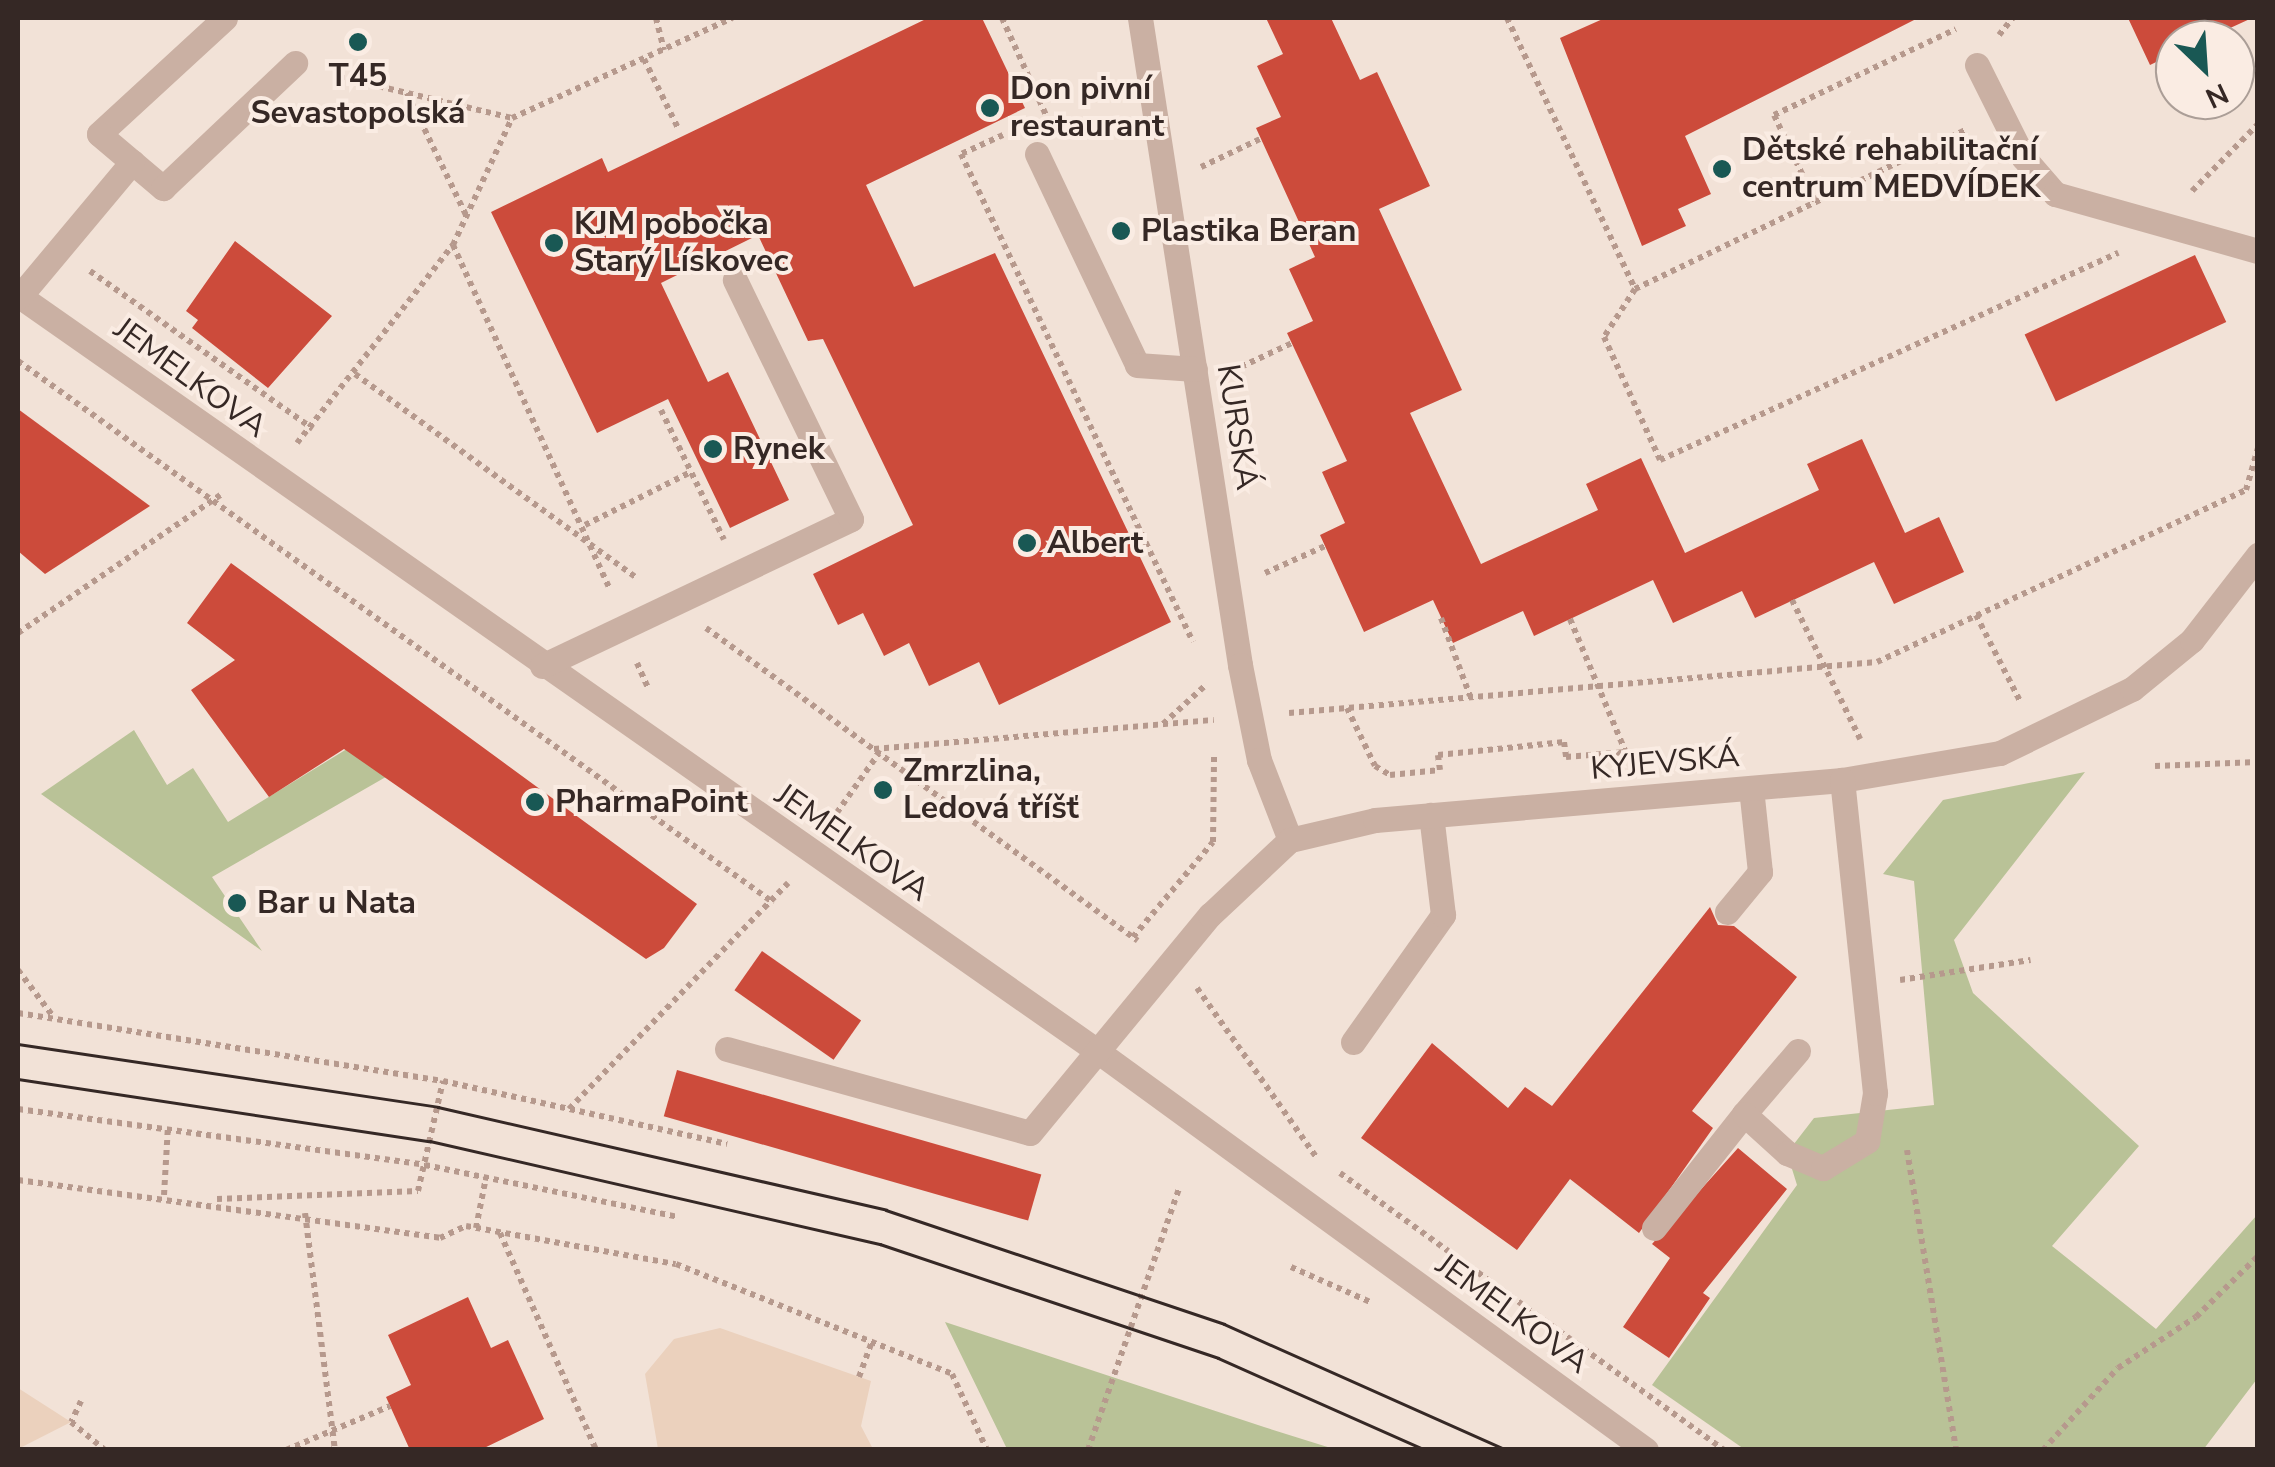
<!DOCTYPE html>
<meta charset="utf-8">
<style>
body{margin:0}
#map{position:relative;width:2275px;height:1467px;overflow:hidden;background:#f2e2d7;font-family:"Nunito Sans",sans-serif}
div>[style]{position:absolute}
.green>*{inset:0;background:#b9c297}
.plaza>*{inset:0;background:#ebd1bd}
.building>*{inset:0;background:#cc4b3b;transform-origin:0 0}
.path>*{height:6px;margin-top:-3px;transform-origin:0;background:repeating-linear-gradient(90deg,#b6998d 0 5px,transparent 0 10px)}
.minor>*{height:25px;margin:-12.5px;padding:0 12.5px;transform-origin:12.5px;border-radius:12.5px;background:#cab0a3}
.tram>*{height:2.5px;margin:-1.25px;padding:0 1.25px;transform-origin:1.25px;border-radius:1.25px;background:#352825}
.dots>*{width:28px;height:28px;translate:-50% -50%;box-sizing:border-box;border:5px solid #faece3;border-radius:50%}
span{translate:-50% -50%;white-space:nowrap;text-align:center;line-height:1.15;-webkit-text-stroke:8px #faece3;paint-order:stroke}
.poi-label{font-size:32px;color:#352825;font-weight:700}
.left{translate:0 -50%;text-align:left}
.street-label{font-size:32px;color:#352825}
.frame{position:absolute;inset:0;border:20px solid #352825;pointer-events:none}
.north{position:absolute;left:2155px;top:20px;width:100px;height:100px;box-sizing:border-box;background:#faece3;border:2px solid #ab9e97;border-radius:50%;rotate:155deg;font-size:28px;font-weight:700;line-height:40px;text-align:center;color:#352825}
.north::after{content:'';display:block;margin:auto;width:35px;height:45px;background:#195854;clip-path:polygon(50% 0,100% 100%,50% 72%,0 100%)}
</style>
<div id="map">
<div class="green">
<div style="clip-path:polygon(134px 730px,167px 785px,193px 768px,228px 822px,355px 744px,391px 774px,212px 877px,262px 951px,41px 794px)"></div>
<div style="clip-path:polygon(2085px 772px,1954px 940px,1973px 993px,2139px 1146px,2052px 1246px,2156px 1329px,2257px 1215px,2257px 1379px,2203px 1450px,1744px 1449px,1652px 1385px,1797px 1185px,1787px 1153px,1814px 1118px,1934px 1105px,1914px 881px,1883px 874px,1943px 800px)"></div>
<div style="clip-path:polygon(945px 1322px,1264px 1427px,1334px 1449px,1007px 1449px)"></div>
</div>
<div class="plaza">
<div style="clip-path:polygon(720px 1328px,871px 1381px,861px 1426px,873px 1449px,658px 1449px,645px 1374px,674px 1339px)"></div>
<div style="clip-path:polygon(18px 1388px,71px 1422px,18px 1449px)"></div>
</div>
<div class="building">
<div style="clip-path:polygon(928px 18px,982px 18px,1025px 108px,866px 185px,914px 287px,995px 253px,1171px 622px,999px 705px,979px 662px,929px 686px,909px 643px,884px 656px,863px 613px,838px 625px,813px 574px,913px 525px,823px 339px,808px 341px,758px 235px,661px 283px,708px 382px,728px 372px,789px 500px,730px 528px,668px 399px,597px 433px,491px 212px,602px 158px,608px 172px)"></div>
<div style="clip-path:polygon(1266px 18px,1331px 18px,1360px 80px,1377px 72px,1430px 186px,1379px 209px,1462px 390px,1410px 413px,1481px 564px,1598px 510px,1586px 484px,1641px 458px,1685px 553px,1819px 490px,1807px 464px,1862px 439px,1905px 533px,1939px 517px,1964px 572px,1894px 604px,1874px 562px,1755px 618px,1742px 591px,1673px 623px,1653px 580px,1534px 636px,1523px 611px,1453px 643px,1433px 600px,1364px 632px,1320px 535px,1345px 523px,1322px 472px,1347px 461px,1287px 333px,1313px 321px,1289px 269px,1315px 257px,1256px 128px,1281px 117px,1257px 66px,1283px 54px)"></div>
<div style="clip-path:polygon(1605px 18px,1918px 18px,1685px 136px,1711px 194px,1678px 209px,1686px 226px,1642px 246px,1560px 38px)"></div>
<div style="clip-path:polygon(2128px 18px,2252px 18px,2204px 40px,2175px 40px,2175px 53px,2150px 65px)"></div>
<div style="clip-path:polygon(235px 241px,332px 316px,268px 388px,192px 328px,198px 320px,186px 311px)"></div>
<div style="left:2195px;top:255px;width:74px;height:188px;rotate:65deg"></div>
<div style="clip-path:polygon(18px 409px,150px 506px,45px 574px,18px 551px)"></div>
<div style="clip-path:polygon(231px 563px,697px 904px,664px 948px,646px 959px,344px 749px,269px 797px,191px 690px,235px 660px,187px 623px)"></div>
<div style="clip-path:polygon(1710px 907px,1718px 925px,1734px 926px,1797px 977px,1692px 1111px,1713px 1128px,1639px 1233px,1570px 1179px,1517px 1250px,1361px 1138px,1432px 1043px,1508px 1108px,1525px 1087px,1552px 1106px)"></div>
<div style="left:762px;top:951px;width:121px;height:48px;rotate:35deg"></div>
<div style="left:677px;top:1070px;width:379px;height:48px;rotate:16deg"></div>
<div style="clip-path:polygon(1738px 1148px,1787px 1189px,1703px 1293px,1710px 1298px,1669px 1358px,1623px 1327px,1670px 1258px,1652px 1244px)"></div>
<div style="clip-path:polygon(468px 1297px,491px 1348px,508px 1340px,544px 1419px,480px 1450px,410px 1450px,386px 1397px,411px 1385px,388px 1335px)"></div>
</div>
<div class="path">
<div style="left:656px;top:18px;width:33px;rotate:76deg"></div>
<div style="left:1002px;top:18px;width:107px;rotate:65.6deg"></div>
<div style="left:1507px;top:18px;width:300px;rotate:64.7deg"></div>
<div style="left:1635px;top:289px;width:369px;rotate:-25.7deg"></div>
<div style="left:1999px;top:35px;width:22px;rotate:-51deg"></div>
<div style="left:644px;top:59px;width:79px;rotate:63.8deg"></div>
<div style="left:333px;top:63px;width:16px;rotate:63deg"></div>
<div style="left:340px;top:77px;width:177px;rotate:13.4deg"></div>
<div style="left:407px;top:93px;width:136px;rotate:64.2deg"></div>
<div style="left:1003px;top:135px;width:46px;rotate:155.7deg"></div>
<div style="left:961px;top:154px;width:540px;rotate:64.57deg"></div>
<div style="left:1201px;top:167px;width:65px;rotate:-25.4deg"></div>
<div style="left:2192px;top:191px;width:94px;rotate:-45.4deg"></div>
<div style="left:1815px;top:201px;width:95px;rotate:-115.5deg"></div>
<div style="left:1774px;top:115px;width:201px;rotate:-25.3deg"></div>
<div style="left:453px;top:245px;width:378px;rotate:65.5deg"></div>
<div style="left:90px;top:271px;width:273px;rotate:35.3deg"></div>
<div style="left:1635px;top:289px;width:57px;rotate:122.9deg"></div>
<div style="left:1604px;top:337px;width:135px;rotate:65.5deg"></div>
<div style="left:1660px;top:460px;width:503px;rotate:-24.32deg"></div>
<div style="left:18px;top:361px;width:930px;rotate:35.64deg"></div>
<div style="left:1232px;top:371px;width:66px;rotate:-25deg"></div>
<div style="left:355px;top:374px;width:349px;rotate:35.9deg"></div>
<div style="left:661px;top:410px;width:144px;rotate:64.1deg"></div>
<div style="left:297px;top:443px;width:252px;rotate:-51.8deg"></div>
<div style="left:453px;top:245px;width:140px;rotate:-65.1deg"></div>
<div style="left:512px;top:118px;width:242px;rotate:-24.4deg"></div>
<div style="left:585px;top:525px;width:119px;rotate:-26.6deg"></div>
<div style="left:1265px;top:573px;width:66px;rotate:-24.2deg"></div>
<div style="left:1792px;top:600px;width:155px;rotate:63.9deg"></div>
<div style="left:1976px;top:615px;width:99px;rotate:62.9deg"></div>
<div style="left:1441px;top:618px;width:83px;rotate:69.6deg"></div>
<div style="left:1570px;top:619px;width:147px;rotate:67.3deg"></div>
<div style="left:706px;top:628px;width:533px;rotate:35.92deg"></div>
<div style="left:18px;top:633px;width:245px;rotate:-34.3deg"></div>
<div style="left:637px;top:663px;width:27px;rotate:66deg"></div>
<div style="left:1347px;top:708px;width:64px;rotate:64.2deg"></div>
<div style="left:1375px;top:766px;width:17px;rotate:31deg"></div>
<div style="left:1390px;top:775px;width:50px;rotate:-5.7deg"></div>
<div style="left:1440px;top:770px;width:15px;rotate:-98deg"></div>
<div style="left:1438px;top:755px;width:127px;rotate:-5.9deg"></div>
<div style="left:1564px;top:742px;width:15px;rotate:82deg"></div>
<div style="left:1566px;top:757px;width:60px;rotate:-4.8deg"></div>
<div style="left:1289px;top:713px;width:590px;rotate:-4.96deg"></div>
<div style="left:1877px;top:662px;width:407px;rotate:-25deg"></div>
<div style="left:2246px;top:490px;width:44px;rotate:-74.1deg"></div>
<div style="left:1163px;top:724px;width:59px;rotate:-42.3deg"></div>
<div style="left:874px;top:749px;width:341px;rotate:-4.9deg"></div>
<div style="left:2155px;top:766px;width:103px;rotate:-2.2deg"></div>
<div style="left:831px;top:821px;width:83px;rotate:-54.8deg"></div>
<div style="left:1133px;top:937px;width:124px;rotate:-49.9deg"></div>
<div style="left:1213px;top:842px;width:88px;rotate:-89.3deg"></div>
<div style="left:18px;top:970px;width:56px;rotate:52.9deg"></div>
<div style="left:1900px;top:980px;width:132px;rotate:-8.7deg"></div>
<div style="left:1197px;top:988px;width:208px;rotate:54.8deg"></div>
<div style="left:18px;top:1013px;width:430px;rotate:9.1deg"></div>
<div style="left:443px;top:1081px;width:291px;rotate:12.5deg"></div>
<div style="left:18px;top:1109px;width:411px;rotate:7.8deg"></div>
<div style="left:425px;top:1165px;width:258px;rotate:11.6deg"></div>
<div style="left:569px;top:1109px;width:315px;rotate:-45.9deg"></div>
<div style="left:1907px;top:1150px;width:304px;rotate:80.7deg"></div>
<div style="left:1340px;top:1173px;width:473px;rotate:35.8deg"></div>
<div style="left:18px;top:1180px;width:426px;rotate:7.8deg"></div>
<div style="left:440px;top:1238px;width:29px;rotate:-25deg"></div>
<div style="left:466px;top:1226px;width:213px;rotate:10.3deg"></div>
<div style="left:676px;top:1264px;width:297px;rotate:21.7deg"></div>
<div style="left:952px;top:1374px;width:84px;rotate:65.3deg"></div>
<div style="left:164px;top:1195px;width:70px;rotate:-86.7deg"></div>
<div style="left:217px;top:1199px;width:201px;rotate:-2.3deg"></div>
<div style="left:418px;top:1191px;width:113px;rotate:-77.2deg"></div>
<div style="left:305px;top:1213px;width:239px;rotate:82.8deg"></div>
<div style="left:476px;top:1228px;width:52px;rotate:-78.9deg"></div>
<div style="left:500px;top:1233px;width:237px;rotate:66.1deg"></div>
<div style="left:1291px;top:1267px;width:86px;rotate:23.9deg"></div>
<div style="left:859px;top:1377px;width:37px;rotate:-70deg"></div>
<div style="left:81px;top:1401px;width:23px;rotate:115deg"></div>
<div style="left:71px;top:1422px;width:44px;rotate:39.5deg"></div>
<div style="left:286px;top:1450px;width:113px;rotate:-22.9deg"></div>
<div style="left:1088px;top:1450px;width:276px;rotate:-70.8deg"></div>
<div style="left:2043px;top:1450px;width:111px;rotate:-47.6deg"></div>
<div style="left:2118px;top:1368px;width:93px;rotate:-33.2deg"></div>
<div style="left:2196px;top:1317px;width:87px;rotate:-44.5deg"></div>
</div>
<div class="minor">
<div style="left:225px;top:18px;width:171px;rotate:137.4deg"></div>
<div style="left:99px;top:134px;width:84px;rotate:40.2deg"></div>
<div style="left:163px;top:188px;width:182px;rotate:-43.4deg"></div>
<div style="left:1140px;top:18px;width:655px;rotate:81.21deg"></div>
<div style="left:1240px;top:665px;width:97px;rotate:78.7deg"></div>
<div style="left:1259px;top:760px;width:86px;rotate:68.8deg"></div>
<div style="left:1977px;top:65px;width:103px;rotate:63.4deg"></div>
<div style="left:2023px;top:157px;width:49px;rotate:49.1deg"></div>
<div style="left:2055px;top:194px;width:211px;rotate:15.7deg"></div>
<div style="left:1037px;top:154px;width:233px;rotate:64.6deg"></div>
<div style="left:1137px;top:365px;width:58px;rotate:3.9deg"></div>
<div style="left:18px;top:295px;width:1321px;rotate:35.01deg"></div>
<div style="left:1100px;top:1053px;width:675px;rotate:36.02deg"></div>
<div style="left:20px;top:296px;width:175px;rotate:-50.1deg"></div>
<div style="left:542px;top:666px;width:342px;rotate:-25.4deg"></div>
<div style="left:851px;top:519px;width:266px;rotate:-115.9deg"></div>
<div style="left:1727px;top:912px;width:52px;rotate:-50.5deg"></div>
<div style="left:1760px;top:872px;width:84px;rotate:-96.1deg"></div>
<div style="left:1353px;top:1042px;width:156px;rotate:-54.7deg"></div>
<div style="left:1443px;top:915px;width:101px;rotate:-96.8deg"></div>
<div style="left:727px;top:1049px;width:314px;rotate:15.5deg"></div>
<div style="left:1030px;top:1133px;width:283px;rotate:-50.5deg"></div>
<div style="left:1210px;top:915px;width:110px;rotate:-43.2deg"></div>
<div style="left:1290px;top:840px;width:87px;rotate:-13.2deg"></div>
<div style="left:1375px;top:820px;width:469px;rotate:-4.9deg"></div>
<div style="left:1842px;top:780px;width:160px;rotate:-9.7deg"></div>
<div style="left:2000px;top:753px;width:147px;rotate:-25.9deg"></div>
<div style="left:2132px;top:689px;width:77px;rotate:-39.2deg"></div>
<div style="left:2192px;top:640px;width:108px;rotate:-52.2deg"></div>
<div style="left:1744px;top:1114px;width:83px;rotate:-49.4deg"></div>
<div style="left:1654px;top:1228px;width:145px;rotate:-51.7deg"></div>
<div style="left:1744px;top:1114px;width:58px;rotate:42.2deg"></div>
<div style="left:1787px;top:1153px;width:39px;rotate:23deg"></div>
<div style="left:1823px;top:1168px;width:52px;rotate:-31.5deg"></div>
<div style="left:1867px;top:1141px;width:49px;rotate:-80.5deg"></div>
<div style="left:1875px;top:1093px;width:315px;rotate:-96deg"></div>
</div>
<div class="tram">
<div style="left:18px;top:1044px;width:425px;rotate:8.5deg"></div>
<div style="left:438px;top:1107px;width:460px;rotate:12.9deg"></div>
<div style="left:886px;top:1210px;width:357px;rotate:18.6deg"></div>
<div style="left:1224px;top:1324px;width:310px;rotate:24deg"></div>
<div style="left:18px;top:1079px;width:417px;rotate:8.6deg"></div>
<div style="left:430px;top:1141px;width:462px;rotate:12.9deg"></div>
<div style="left:880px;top:1244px;width:357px;rotate:18.6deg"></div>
<div style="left:1218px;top:1358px;width:227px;rotate:23.9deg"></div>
</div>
<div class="dots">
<div style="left:358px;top:42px;background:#195854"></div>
<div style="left:990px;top:108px;background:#195854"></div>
<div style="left:1722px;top:169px;background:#195854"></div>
<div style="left:1121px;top:231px;background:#195854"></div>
<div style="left:554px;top:243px;background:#195854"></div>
<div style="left:713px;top:449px;background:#195854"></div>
<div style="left:1027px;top:543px;background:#195854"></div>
<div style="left:883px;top:790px;background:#195854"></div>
<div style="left:535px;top:802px;background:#195854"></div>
<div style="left:237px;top:903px;background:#195854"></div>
</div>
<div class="poi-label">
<span style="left:358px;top:95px">T45<br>Sevastopolská</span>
<span class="left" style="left:1010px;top:108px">Don pivní<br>restaurant</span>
<span class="left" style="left:1742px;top:169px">Dětské rehabilitační<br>centrum MEDVÍDEK</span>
<span class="left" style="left:574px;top:243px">KJM pobočka<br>Starý Lískovec</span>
<span class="left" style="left:1141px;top:231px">Plastika Beran</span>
<span class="left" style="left:733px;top:449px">Rynek</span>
<span class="left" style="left:1047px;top:543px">Albert</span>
<span class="left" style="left:903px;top:790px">Zmrzlina,<br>Ledová tříšť</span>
<span class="left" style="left:555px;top:802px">PharmaPoint</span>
<span class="left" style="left:257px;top:903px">Bar u Nata</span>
</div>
<div class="street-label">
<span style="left:190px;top:378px;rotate:36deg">JEMELKOVA</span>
<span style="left:1237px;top:427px;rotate:81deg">KURSKÁ</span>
<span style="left:1665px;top:763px;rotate:-5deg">KYJEVSKÁ</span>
<span style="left:852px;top:843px;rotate:35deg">JEMELKOVA</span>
<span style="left:1512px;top:1314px;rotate:36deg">JEMELKOVA</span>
</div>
<div class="frame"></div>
<div class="north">N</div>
</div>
